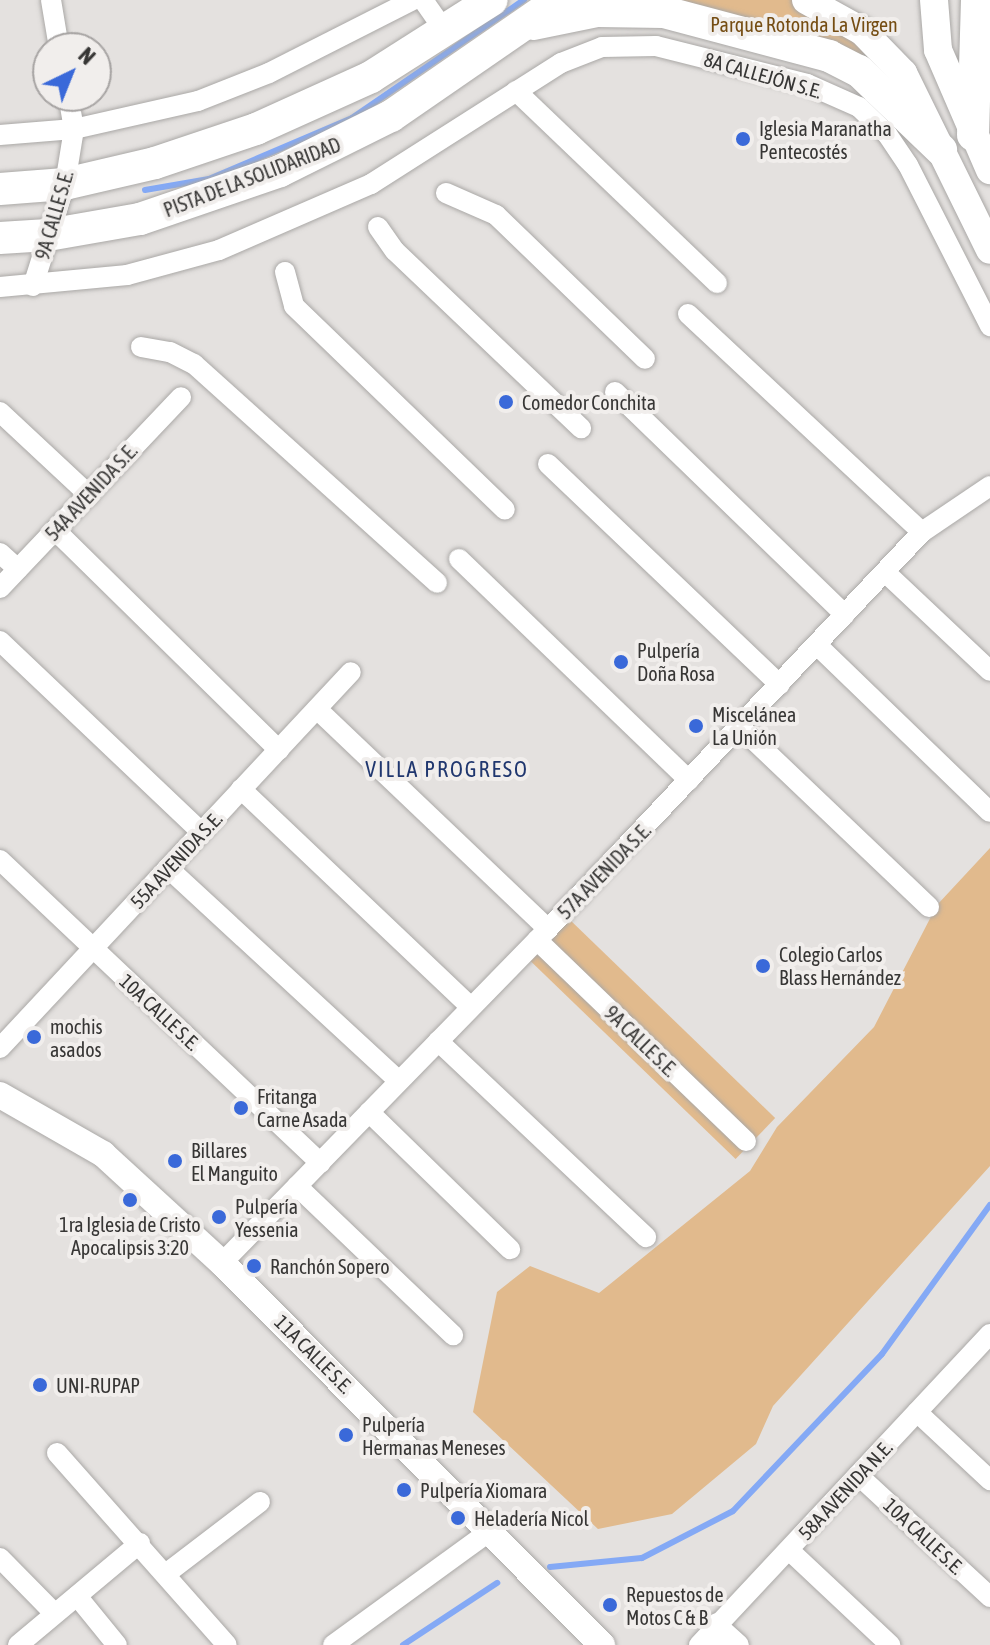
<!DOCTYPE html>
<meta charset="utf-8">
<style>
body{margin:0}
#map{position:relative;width:990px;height:1645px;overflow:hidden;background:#e4e1df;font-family:"Asap Condensed",sans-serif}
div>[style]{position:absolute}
.green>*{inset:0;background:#e1ba8d;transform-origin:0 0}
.stream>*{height:6px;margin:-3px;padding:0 3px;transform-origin:3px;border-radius:3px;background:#84a9f5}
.roads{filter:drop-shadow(0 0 2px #aaa8a6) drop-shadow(0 0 2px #aaa8a6)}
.minor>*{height:20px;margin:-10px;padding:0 10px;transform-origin:10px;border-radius:10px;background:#fff}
.tertiary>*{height:26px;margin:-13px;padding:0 13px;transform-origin:13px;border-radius:13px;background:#fff}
.secondary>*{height:28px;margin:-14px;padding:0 14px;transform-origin:14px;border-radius:14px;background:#fff}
.primary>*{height:32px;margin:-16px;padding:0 16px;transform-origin:16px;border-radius:16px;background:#fff}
.dots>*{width:22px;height:22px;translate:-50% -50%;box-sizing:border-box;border:4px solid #f1eeec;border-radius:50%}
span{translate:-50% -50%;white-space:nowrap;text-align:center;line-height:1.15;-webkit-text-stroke:8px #f1eeec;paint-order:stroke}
.park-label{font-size:20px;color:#754d13}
.street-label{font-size:20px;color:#373635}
.poi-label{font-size:20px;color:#373635}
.left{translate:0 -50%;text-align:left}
.neighbourhood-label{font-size:22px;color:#20376f;letter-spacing:2px}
.north{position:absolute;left:32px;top:32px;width:80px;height:80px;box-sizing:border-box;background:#f1eeec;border:2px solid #a7a4a3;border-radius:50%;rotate:43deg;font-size:22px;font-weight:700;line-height:32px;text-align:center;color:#373635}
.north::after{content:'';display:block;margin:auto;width:28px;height:36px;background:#3a69d9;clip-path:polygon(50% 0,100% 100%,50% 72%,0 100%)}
</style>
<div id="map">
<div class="green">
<div style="clip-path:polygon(559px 0,806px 0,891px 57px,859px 71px)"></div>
<div style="clip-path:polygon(990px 848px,990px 1166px,773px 1406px,756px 1444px,672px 1514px,598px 1529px,473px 1412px,497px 1292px,530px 1266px,599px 1293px,750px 1171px,777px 1127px,874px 1027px,937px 905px)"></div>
<div style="left:568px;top:918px;width:288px;height:57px;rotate:44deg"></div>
</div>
<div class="stream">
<div style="left:145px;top:190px;width:65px;rotate:-9.8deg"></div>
<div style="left:209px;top:179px;width:155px;rotate:-23.1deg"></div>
<div style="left:352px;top:118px;width:209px;rotate:-34.5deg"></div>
<div style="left:550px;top:1567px;width:92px;rotate:-5.6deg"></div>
<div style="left:642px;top:1558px;width:102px;rotate:-27.3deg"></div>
<div style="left:733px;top:1511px;width:216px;rotate:-46.5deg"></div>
<div style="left:882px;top:1354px;width:184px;rotate:-54.1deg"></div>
<div style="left:403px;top:1645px;width:113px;rotate:-33.4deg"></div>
</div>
<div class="roads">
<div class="minor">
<div style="left:51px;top:0;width:49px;rotate:80.5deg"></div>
<div style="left:423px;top:0;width:38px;rotate:55deg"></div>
<div style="left:516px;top:91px;width:278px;rotate:43.7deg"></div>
<div style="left:0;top:135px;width:74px;rotate:-4.6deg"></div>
<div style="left:74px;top:129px;width:127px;rotate:-12.7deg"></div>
<div style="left:198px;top:101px;width:76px;rotate:-21.5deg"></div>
<div style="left:269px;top:73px;width:161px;rotate:-26.9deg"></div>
<div style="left:446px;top:193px;width:55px;rotate:23.7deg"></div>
<div style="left:496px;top:215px;width:207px;rotate:44deg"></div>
<div style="left:378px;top:227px;width:29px;rotate:55deg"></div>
<div style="left:395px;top:251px;width:257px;rotate:43.6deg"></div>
<div style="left:285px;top:272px;width:35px;rotate:75deg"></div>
<div style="left:294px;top:306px;width:293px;rotate:44deg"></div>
<div style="left:33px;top:286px;width:107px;rotate:-72.6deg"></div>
<div style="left:65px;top:184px;width:56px;rotate:-80.7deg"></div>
<div style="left:74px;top:129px;width:34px;rotate:-100deg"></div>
<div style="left:0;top:287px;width:128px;rotate:-5.4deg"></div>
<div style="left:127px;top:275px;width:95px;rotate:-15.2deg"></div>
<div style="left:219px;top:250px;width:166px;rotate:-23.5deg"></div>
<div style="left:371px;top:184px;width:225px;rotate:-32.5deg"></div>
<div style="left:561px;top:63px;width:44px;rotate:-21.3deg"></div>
<div style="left:602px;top:47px;width:54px;rotate:-1.1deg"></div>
<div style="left:656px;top:46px;width:156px;rotate:14.1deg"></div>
<div style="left:807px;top:84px;width:57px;rotate:23.9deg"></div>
<div style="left:859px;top:107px;width:39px;rotate:44deg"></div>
<div style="left:887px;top:134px;width:37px;rotate:56deg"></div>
<div style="left:908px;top:165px;width:181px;rotate:63deg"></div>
<div style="left:688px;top:314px;width:320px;rotate:43deg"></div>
<div style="left:141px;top:347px;width:29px;rotate:10deg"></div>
<div style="left:170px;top:352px;width:27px;rotate:27deg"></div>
<div style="left:194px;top:364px;width:327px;rotate:42deg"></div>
<div style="left:615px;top:392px;width:320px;rotate:44.1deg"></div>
<div style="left:0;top:412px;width:122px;rotate:43deg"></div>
<div style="left:548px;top:464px;width:320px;rotate:43.6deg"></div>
<div style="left:55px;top:530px;width:314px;rotate:44.5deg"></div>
<div style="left:0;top:553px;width:24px;rotate:42deg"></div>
<div style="left:459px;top:559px;width:319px;rotate:43.9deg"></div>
<div style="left:885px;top:572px;width:144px;rotate:43.3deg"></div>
<div style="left:0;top:588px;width:263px;rotate:-46.5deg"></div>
<div style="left:0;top:641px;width:277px;rotate:43.5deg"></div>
<div style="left:817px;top:645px;width:240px;rotate:44deg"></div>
<div style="left:317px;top:709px;width:319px;rotate:43.6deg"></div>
<div style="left:740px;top:727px;width:261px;rotate:43.6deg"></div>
<div style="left:241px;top:789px;width:317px;rotate:43.5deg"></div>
<div style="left:0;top:860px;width:441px;rotate:43.4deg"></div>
<div style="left:168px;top:868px;width:314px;rotate:42.7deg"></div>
<div style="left:537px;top:940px;width:290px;rotate:43.9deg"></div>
<div style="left:438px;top:1041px;width:286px;rotate:43.3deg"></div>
<div style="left:0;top:1048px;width:514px;rotate:-46.97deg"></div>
<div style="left:369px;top:1112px;width:197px;rotate:44.2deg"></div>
<div style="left:297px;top:1186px;width:216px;rotate:43.7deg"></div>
<div style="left:222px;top:1263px;width:467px;rotate:-45.7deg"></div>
<div style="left:548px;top:929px;width:545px;rotate:-46.71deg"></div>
<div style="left:922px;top:532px;width:82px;rotate:-34.1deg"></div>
<div style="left:917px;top:1412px;width:100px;rotate:43deg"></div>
<div style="left:57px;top:1453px;width:256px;rotate:48.5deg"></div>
<div style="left:858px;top:1475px;width:180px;rotate:42.7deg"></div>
<div style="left:789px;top:1550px;width:139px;rotate:43.2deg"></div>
<div style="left:0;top:1558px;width:78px;rotate:45.5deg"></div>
<div style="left:167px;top:1573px;width:117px;rotate:-37.4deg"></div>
<div style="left:77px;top:1596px;width:63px;rotate:50.8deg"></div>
<div style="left:718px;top:1626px;width:28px;rotate:42deg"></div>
<div style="left:18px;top:1645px;width:159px;rotate:-39.9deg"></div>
<div style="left:333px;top:1645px;width:194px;rotate:-36deg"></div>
<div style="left:699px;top:1645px;width:426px;rotate:-46.9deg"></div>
</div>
<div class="tertiary">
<div style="left:0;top:1095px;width:119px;rotate:29.8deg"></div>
<div style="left:103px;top:1154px;width:161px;rotate:42.5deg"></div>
<div style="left:222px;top:1263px;width:539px;rotate:45.15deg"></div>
<div style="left:718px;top:1645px;width:19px;rotate:-90deg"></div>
</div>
<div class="secondary">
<div style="left:806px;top:0;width:64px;rotate:29deg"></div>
<div style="left:862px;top:31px;width:59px;rotate:45.7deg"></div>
<div style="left:903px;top:73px;width:197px;rotate:63.8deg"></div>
<div style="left:934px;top:0;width:50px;rotate:85.4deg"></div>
<div style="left:938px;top:50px;width:131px;rotate:66.6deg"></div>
</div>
<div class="primary">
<div style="left:533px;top:24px;width:65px;rotate:-11.5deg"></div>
<div style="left:597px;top:11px;width:67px;rotate:0.9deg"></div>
<div style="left:664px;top:12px;width:171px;rotate:14.9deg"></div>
<div style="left:829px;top:56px;width:34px;rotate:27deg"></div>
<div style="left:859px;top:71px;width:114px;rotate:43.9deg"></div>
<div style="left:973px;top:135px;width:135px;rotate:-88.3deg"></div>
<div style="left:0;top:189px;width:65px;rotate:-4.4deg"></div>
<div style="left:65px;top:184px;width:92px;rotate:-13.1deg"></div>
<div style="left:155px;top:163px;width:107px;rotate:-18.6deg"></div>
<div style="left:256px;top:129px;width:126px;rotate:-24.3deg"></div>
<div style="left:371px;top:77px;width:143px;rotate:-32.5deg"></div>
<div style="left:0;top:238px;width:48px;rotate:-3.6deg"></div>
<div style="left:48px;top:235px;width:93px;rotate:-9.9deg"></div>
<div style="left:140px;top:219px;width:148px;rotate:-18.9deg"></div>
<div style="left:280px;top:171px;width:124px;rotate:-26.4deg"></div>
<div style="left:391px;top:116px;width:204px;rotate:-34.6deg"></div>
</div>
</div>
<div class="dots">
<div style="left:743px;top:139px;background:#3a69d9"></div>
<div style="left:506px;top:402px;background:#3a69d9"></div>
<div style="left:621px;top:662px;background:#3a69d9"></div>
<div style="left:696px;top:726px;background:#3a69d9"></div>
<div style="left:763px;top:966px;background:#3a69d9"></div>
<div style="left:34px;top:1037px;background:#3a69d9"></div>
<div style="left:241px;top:1108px;background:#3a69d9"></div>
<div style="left:175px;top:1161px;background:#3a69d9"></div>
<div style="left:130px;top:1200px;background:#3a69d9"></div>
<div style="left:219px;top:1217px;background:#3a69d9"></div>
<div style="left:254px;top:1266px;background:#3a69d9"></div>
<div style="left:40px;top:1385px;background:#3a69d9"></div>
<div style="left:346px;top:1435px;background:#3a69d9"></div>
<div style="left:404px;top:1490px;background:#3a69d9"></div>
<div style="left:458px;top:1518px;background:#3a69d9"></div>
<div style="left:610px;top:1605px;background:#3a69d9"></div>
</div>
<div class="park-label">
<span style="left:804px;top:24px">Parque Rotonda La Virgen</span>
</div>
<div class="street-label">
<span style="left:763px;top:75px;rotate:16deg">8A CALLEJÓN S.E.</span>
<span style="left:252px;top:177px;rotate:-21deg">PISTA DE LA SOLIDARIDAD</span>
<span style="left:54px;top:215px;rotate:-74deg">9A CALLE S.E.</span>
<span style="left:91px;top:492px;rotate:-47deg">54A AVENIDA S.E.</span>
<span style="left:176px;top:860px;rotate:-47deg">55A AVENIDA S.E.</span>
<span style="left:604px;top:871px;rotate:-46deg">57A AVENIDA S.E.</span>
<span style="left:160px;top:1012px;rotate:43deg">10A CALLE S.E.</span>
<span style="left:641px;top:1041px;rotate:44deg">9A CALLE S.E.</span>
<span style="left:314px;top:1354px;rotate:45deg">11A CALLE S.E.</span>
<span style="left:845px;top:1490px;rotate:-47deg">58A AVENIDA N.E.</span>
<span style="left:924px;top:1536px;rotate:43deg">10A CALLE S.E.</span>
</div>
<div class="poi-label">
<span class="left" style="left:759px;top:140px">Iglesia Maranatha<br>Pentecostés</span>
<span class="left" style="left:522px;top:402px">Comedor Conchita</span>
<span class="left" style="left:637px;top:662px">Pulpería<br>Doña Rosa</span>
<span class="left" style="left:712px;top:726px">Miscelánea<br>La Unión</span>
<span class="left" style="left:779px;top:966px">Colegio Carlos<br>Blass Hernández</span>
<span class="left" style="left:50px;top:1038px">mochis<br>asados</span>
<span class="left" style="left:257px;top:1108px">Fritanga<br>Carne Asada</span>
<span class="left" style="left:191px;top:1162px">Billares<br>El Manguito</span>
<span class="left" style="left:235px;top:1218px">Pulpería<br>Yessenia</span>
<span style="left:130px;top:1236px">1ra Iglesia de Cristo<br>Apocalipsis 3:20</span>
<span class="left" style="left:270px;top:1266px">Ranchón Sopero</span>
<span class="left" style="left:56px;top:1385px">UNI-RUPAP</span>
<span class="left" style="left:362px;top:1436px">Pulpería<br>Hermanas Meneses</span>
<span class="left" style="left:420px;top:1490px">Pulpería Xiomara</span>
<span class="left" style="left:474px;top:1518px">Heladería Nicol</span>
<span class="left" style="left:626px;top:1606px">Repuestos de<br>Motos C &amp; B</span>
</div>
<div class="neighbourhood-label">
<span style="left:447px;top:770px">VILLA PROGRESO</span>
</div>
<div class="north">N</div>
</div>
